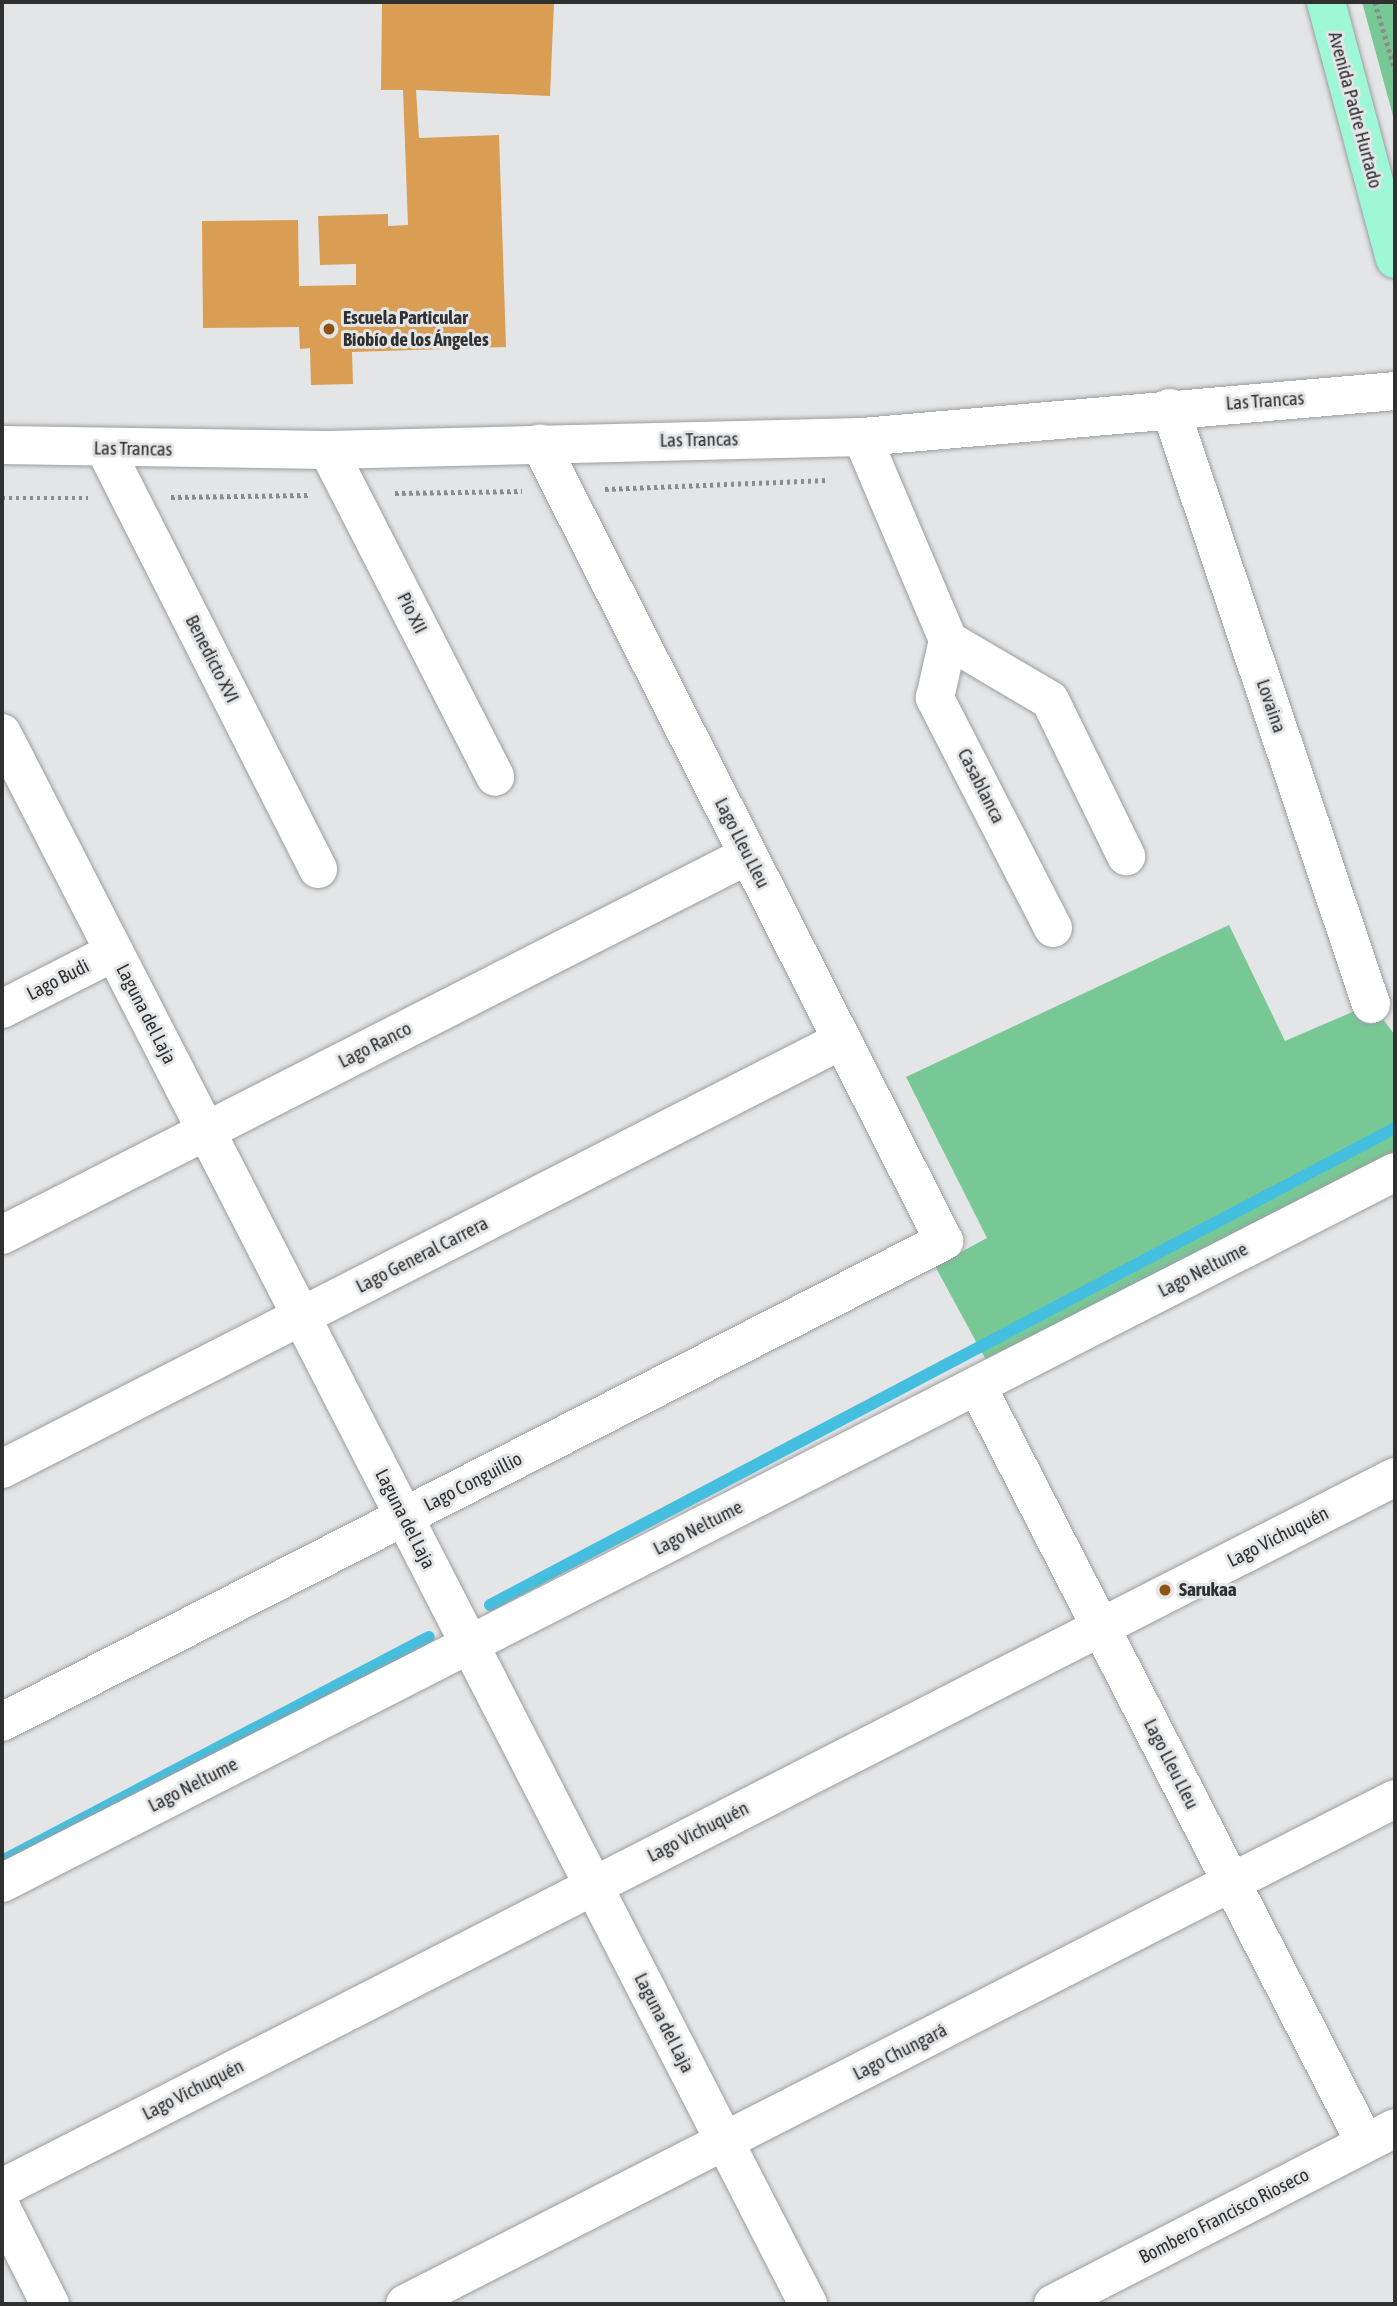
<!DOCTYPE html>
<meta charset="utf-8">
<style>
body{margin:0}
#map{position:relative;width:1397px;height:2306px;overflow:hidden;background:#e3e5e7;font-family:"Asap Condensed",sans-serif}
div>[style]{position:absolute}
.green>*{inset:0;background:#78c896}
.stream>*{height:12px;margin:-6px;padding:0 6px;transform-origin:6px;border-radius:6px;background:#44bfe0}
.building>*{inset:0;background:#d99d53}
.path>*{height:4.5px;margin-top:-2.25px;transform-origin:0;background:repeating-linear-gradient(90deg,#8b8c8e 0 3.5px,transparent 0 7px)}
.roads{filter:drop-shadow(0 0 2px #9b9d9f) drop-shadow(0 0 2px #9b9d9f)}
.minor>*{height:38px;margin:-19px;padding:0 19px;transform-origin:19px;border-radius:19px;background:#fff}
.major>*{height:38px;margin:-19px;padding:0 19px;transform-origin:19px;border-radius:19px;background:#9ef7d6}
.dots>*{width:19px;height:19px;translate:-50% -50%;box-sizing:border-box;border:4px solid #e3e5e7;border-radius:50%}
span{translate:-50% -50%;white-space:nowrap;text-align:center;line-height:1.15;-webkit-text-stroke:6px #e3e5e7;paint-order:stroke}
.street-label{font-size:19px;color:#303031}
.poi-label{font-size:19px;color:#303031;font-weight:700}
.left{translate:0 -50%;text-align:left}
.frame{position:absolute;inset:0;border:4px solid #303031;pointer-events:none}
</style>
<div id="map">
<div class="green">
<div style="clip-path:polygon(1362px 2px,1395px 2px,1395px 123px)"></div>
<div style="clip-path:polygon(1229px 925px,1285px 1041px,1371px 1004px,1395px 1035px,1395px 1151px,986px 1360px,935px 1266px,987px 1238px,906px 1077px)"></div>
</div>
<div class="stream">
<div style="left:490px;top:1605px;width:1023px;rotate:-27.79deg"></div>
<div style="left:2px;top:1861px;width:482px;rotate:-27.7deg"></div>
</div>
<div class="building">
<div style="clip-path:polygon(382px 2px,554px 2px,550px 96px,416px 90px,419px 138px,499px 135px,506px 347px,352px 352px,353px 384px,311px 385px,310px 348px,300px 349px,299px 327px,203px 328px,202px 221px,298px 220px,299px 286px,356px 285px,356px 264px,320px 265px,318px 216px,388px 214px,388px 226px,408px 225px,403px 90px,381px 90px)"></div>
</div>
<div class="path">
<div style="left:1375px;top:2px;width:71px;rotate:73.6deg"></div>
<div style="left:605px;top:489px;width:222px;rotate:-2.3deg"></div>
<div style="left:395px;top:493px;width:127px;rotate:-0.9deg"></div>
<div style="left:171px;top:497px;width:138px;rotate:-0.8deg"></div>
<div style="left:2px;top:498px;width:86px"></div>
</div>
<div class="roads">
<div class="minor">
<div style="left:1170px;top:408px;width:629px;rotate:71.36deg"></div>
<div style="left:862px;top:437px;width:220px;rotate:67deg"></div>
<div style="left:2px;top:445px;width:326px;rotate:0.9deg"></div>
<div style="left:328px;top:450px;width:534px;rotate:-1.39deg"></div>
<div style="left:862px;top:437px;width:535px;rotate:-4.93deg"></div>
<div style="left:105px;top:449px;width:471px;rotate:63.1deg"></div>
<div style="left:328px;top:450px;width:367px;rotate:62.9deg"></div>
<div style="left:2px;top:733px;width:1766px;rotate:62.84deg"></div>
<div style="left:1053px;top:928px;width:259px;rotate:-117.2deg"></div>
<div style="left:935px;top:698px;width:59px;rotate:-77.4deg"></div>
<div style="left:948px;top:640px;width:118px;rotate:30.5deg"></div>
<div style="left:1050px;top:700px;width:174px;rotate:64deg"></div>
<div style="left:2px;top:1009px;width:126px;rotate:-27deg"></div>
<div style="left:2px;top:1235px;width:837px;rotate:-26.99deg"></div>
<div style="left:977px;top:1386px;width:851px;rotate:62.86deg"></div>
<div style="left:2px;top:1469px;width:943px;rotate:-27.05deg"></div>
<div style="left:2px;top:1722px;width:1058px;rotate:-27.05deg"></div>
<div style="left:944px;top:1241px;width:894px;rotate:-116.88deg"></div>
<div style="left:2px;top:1883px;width:1564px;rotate:-27.04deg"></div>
<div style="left:2px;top:2188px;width:1564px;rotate:-27.04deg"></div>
<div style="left:2px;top:2209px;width:106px;rotate:63.2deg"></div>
<div style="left:405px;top:2304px;width:1111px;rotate:-27.03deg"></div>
<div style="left:1053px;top:2304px;width:385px;rotate:-27.2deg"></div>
</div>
<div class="major">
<div style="left:1326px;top:2px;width:266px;rotate:75deg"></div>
</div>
</div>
<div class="dots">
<div style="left:329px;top:329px;background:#8e5310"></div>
<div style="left:1165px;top:1590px;background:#8e5310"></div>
</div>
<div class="street-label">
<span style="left:1355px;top:110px;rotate:75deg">Avenida Padre Hurtado</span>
<span style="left:1265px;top:401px;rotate:-4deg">Las Trancas</span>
<span style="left:699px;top:440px;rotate:-1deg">Las Trancas</span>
<span style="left:133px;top:449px;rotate:1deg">Las Trancas</span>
<span style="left:412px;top:613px;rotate:63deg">Pío XII</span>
<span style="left:212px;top:659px;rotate:63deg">Benedicto XVI</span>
<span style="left:1271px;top:706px;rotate:71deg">Lovaina</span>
<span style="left:981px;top:786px;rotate:63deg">Casablanca</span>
<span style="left:742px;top:843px;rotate:63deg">Lago Lleu Lleu</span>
<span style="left:58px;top:980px;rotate:-27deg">Lago Budi</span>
<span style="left:146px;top:1014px;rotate:63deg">Laguna del Laja</span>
<span style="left:375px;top:1045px;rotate:-27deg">Lago Ranco</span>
<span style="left:422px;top:1255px;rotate:-27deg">Lago General Carrera</span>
<span style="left:1203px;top:1270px;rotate:-27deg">Lago Neltume</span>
<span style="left:473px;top:1482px;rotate:-27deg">Lago Conguillio</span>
<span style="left:405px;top:1519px;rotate:63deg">Laguna del Laja</span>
<span style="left:698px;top:1528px;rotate:-27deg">Lago Neltume</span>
<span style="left:1278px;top:1537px;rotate:-27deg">Lago Vichuquén</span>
<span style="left:1171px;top:1764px;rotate:63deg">Lago Lleu Lleu</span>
<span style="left:193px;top:1785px;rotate:-27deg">Lago Neltume</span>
<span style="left:698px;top:1832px;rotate:-27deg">Lago Vichuquén</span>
<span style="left:664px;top:2023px;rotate:63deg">Laguna del Laja</span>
<span style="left:900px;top:2052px;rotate:-27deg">Lago Chungará</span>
<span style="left:193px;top:2090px;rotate:-27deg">Lago Vichuquén</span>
<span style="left:1224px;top:2216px;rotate:-27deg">Bombero Francisco Rioseco</span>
</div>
<div class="poi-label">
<span class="left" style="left:343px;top:329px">Escuela Particular<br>Biobío de los Ángeles</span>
<span class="left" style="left:1179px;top:1590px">Sarukaa</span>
</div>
<div class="frame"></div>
</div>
